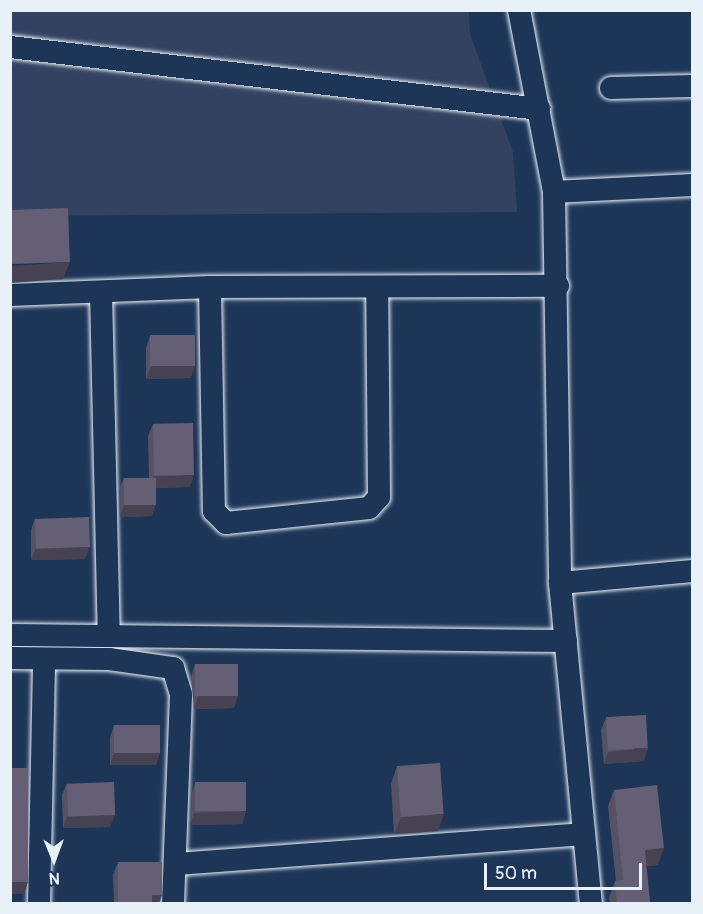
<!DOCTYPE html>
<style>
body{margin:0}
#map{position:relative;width:703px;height:914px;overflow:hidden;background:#1d3557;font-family:Pangolin,sans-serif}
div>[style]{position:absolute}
.built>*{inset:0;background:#324260}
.roads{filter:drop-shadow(0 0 2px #e8f1f8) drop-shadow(0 0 2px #e8f1f8)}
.minor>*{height:22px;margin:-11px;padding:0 11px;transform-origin:11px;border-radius:11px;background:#1d3557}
.wall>*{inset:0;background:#565264}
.shaded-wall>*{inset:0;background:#464251}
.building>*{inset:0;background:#645f74;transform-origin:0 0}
span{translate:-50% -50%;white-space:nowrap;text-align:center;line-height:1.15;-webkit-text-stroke:4.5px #1d3557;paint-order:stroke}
.frame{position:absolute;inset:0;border:12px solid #e8f1f8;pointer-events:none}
.north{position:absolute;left:24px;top:830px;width:60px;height:60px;-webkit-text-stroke:4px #1d3557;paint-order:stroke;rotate:179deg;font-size:16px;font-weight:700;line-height:24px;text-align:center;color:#e8f1f8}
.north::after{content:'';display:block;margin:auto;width:21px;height:27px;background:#e8f1f8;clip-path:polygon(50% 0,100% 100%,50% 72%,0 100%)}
.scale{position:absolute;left:484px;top:863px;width:158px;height:27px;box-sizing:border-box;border:3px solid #e8f1f8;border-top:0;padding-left:8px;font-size:18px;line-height:21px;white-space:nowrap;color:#e8f1f8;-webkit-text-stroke:4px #1d3557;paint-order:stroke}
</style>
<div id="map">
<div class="built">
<div style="clip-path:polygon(10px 11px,469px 11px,470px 34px,513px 152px,517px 212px,11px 216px)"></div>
</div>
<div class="roads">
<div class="minor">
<div style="left:519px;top:10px;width:185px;rotate:79.1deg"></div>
<div style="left:554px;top:192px;width:391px;rotate:89.1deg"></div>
<div style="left:560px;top:583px;width:322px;rotate:84.5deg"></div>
<div style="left:10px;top:47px;width:533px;rotate:6.68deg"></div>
<div style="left:611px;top:88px;width:81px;rotate:-1.4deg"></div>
<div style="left:554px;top:192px;width:138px;rotate:-2.9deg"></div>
<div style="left:210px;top:287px;width:224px;rotate:89deg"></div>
<div style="left:214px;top:511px;width:17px;rotate:45deg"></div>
<div style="left:226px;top:523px;width:144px;rotate:-6deg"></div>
<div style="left:369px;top:508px;width:15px;rotate:-48deg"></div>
<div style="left:379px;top:497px;width:209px;rotate:-90.5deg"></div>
<div style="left:101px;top:292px;width:344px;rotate:88.7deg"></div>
<div style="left:10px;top:295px;width:200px;rotate:-2.3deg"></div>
<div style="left:210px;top:287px;width:348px;rotate:-0.2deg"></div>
<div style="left:560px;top:583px;width:133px;rotate:-5.2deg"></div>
<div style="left:10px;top:635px;width:556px;rotate:0.62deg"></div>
<div style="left:10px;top:658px;width:99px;rotate:0.6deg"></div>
<div style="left:109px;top:659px;width:65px;rotate:8deg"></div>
<div style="left:173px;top:668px;width:28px;rotate:73deg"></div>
<div style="left:181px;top:695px;width:209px;rotate:92.2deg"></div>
<div style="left:177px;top:864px;width:408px;rotate:-4.2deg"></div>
<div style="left:39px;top:904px;width:245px;rotate:-88.8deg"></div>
</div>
</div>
<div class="wall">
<div style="clip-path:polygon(150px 336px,191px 378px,146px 379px,146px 348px)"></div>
<div style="clip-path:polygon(153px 424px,190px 487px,156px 488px,152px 516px,120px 517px,119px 490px,124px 478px,149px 478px,148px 436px)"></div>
<div style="clip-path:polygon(35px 518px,85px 559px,31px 560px,31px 530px)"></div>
<div style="clip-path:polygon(195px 664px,234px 708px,194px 709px,191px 677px)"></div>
<div style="clip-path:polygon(606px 718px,644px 761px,604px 764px,601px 730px)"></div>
<div style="clip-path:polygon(114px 725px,160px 752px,156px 765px,110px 765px,110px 738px)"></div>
<div style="clip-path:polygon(397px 766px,438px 831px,394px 834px,391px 784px)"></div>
<div style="clip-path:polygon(67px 783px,110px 827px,63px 828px,62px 795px)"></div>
<div style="clip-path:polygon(195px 784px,246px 811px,242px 824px,190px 825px,191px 796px)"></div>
<div style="clip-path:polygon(614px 790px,658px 865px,646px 866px,650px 903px,610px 903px,609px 898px,615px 881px,616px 881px,608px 806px)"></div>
<div style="clip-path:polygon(118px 862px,159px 903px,114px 903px,113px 875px)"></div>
</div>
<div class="shaded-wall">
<div style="clip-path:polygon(70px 262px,63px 279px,10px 283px,10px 266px)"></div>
<div style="clip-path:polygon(151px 366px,195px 366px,191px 378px,146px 379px)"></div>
<div style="clip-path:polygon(194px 475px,190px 487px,149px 488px,154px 476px)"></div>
<div style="clip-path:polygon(156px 504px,152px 516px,120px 517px,124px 505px)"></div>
<div style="clip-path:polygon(90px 547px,85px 559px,31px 560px,36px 548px)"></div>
<div style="clip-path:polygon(198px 696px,238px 696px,234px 708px,194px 709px)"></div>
<div style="clip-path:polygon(648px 748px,644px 761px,604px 764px,608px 752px)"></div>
<div style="clip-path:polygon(160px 752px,156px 765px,110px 765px,114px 753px)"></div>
<div style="clip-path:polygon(246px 811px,242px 824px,190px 825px,194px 813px)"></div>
<div style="clip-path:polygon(444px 814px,438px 831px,394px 834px,401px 817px)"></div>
<div style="clip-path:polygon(115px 815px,110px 827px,63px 828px,67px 816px)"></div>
<div style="clip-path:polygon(664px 848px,658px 865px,639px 867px,645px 850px)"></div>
<div style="clip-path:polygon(10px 882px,28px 882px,24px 894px,10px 894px)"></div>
<div style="clip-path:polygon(152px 895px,162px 895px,159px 903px,149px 903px)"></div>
</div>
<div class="building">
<div style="left:68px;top:208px;width:54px;height:58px;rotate:88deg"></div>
<div style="left:195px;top:335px;width:31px;height:45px;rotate:90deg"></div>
<div style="left:193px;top:423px;width:52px;height:40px;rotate:89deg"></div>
<div style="left:124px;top:478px;width:32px;height:27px"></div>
<div style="left:89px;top:517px;width:30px;height:54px;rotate:88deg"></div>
<div style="left:195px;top:664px;width:43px;height:32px"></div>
<div style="left:646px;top:715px;width:33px;height:40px;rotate:87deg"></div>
<div style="left:114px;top:725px;width:46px;height:28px"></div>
<div style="left:440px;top:763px;width:51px;height:43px;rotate:86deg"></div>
<div style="left:28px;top:768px;width:114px;height:18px;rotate:90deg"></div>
<div style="left:114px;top:782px;width:33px;height:47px;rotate:88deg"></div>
<div style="left:246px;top:782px;width:29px;height:51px;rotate:90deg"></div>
<div style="clip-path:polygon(657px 785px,664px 848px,645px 850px,650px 903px,617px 903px,615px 881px,623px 880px,614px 790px)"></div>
<div style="clip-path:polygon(118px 862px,162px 862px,162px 895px,152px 895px,152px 903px,118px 903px)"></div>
</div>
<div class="frame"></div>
<div class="north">N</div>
<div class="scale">50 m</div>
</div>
